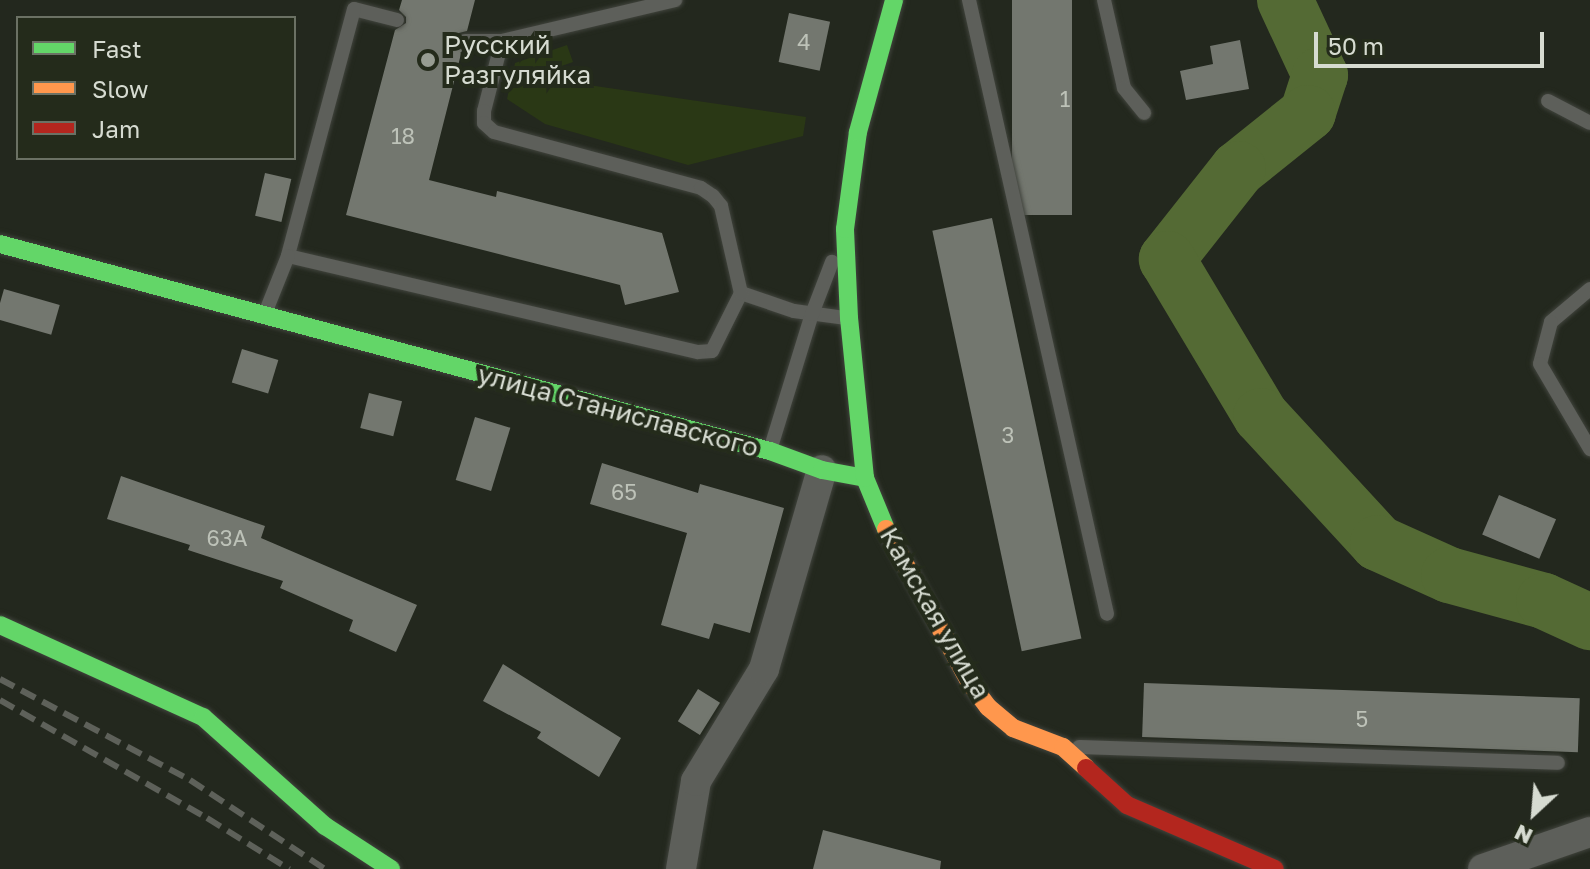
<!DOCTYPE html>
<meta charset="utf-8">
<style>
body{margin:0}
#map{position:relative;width:1590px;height:869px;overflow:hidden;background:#23281e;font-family:"Golos Text",sans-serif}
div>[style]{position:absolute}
.green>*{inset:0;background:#2a3815}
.river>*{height:56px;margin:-28px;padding:0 28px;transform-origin:28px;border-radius:28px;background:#546a34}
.building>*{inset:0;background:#73776f;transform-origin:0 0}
.roads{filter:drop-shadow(0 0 2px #41443d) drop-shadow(0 0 2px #41443d)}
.lane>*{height:14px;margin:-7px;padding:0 7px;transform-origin:7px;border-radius:7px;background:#5d5f5a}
.street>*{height:30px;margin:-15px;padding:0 15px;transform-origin:15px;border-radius:15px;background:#5d5f5a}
.fast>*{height:18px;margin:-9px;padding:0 9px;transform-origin:9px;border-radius:9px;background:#63d668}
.slow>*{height:18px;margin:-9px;padding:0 9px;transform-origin:9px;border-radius:9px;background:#ff974d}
.jam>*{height:18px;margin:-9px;padding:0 9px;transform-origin:9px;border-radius:9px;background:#b3261e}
.rail>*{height:6px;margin-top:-3px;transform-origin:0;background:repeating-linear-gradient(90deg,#5e615a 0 16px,transparent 0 24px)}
.dots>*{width:22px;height:22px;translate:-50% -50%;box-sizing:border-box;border:4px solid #242b1b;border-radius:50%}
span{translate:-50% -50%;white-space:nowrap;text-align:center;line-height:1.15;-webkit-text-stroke:8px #242b1b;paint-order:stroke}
.number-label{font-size:22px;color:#bdc2b8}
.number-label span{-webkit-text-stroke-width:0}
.poi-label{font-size:26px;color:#d6dbd1}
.left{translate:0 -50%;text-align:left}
.street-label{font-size:26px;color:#d6dbd1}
.legend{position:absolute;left:16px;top:16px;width:280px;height:144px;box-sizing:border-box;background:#242b1b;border:2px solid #6b7164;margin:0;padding:10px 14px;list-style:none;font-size:24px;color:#d6dbd1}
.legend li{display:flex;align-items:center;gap:16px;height:40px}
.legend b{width:40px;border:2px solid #6b7164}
.north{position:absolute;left:1494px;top:773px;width:80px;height:80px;-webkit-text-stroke:6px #242b1b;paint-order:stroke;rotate:206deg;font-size:22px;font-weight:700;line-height:32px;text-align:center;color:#d6dbd1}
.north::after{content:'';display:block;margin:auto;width:28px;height:36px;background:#d6dbd1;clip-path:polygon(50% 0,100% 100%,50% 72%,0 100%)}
.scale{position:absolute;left:1314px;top:32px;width:230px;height:36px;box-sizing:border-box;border:4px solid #d6dbd1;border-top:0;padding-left:10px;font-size:24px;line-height:28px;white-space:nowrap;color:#d6dbd1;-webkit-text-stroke:6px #242b1b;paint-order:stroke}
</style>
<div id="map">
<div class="green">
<div style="clip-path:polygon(567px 45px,573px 62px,553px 69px,561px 81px,806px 117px,803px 136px,688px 165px,545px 124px,507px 99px,515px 63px)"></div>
</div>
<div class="river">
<div style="left:1285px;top:0;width:83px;rotate:65deg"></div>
<div style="left:1320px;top:75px;width:40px;rotate:108deg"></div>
<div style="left:1308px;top:113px;width:90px;rotate:141.3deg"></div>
<div style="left:1238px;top:169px;width:115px;rotate:128.3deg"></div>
<div style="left:1167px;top:259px;width:183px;rotate:59.1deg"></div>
<div style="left:1261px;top:416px;width:173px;rotate:47.3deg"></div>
<div style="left:1378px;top:543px;width:78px;rotate:24.3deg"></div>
<div style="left:1449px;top:575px;width:98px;rotate:15.3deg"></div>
<div style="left:1544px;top:601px;width:51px;rotate:24.5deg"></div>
</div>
<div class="building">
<div style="clip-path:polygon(402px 0,475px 0,467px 31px,459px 33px,455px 40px,462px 50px,429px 180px,496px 197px,497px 191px,662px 233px,679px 292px,625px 305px,620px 285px,346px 215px,395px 30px,406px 23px,406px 17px,399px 10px)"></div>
<div style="left:1012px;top:0;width:60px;height:215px"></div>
<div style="left:789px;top:13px;width:42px;height:50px;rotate:12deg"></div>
<div style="clip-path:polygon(1240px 40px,1249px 89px,1186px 100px,1180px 71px,1213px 64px,1210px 46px)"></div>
<div style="left:265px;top:173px;width:27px;height:44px;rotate:13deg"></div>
<div style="left:992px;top:218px;width:430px;height:61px;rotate:78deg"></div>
<div style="left:4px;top:289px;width:58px;height:31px;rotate:16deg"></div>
<div style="left:242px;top:349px;width:38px;height:35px;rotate:17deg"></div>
<div style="left:369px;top:393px;width:34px;height:36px;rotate:14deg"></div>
<div style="left:475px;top:417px;width:37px;height:66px;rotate:17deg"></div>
<div style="clip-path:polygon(602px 463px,698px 493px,700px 484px,784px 508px,750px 633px,714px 623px,709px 639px,661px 625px,687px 533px,590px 504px)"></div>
<div style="clip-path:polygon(121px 476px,265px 526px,261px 538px,417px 605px,396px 652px,349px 631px,353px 620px,280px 588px,283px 581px,188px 550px,190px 545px,107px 519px)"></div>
<div style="left:1499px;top:495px;width:62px;height:43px;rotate:23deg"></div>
<div style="clip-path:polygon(503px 664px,621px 738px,599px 777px,537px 738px,541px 732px,483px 701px)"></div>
<div style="left:1144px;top:683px;width:436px;height:54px;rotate:2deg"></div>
<div style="left:698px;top:689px;width:26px;height:38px;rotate:32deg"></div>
<div style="clip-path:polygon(823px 830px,941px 861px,940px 869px,813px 869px)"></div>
</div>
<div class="roads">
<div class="lane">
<div style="left:969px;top:0;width:629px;rotate:77.33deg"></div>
<div style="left:1104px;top:0;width:90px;rotate:77.2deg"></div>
<div style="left:1124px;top:88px;width:32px;rotate:51deg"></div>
<div style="left:397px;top:20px;width:44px;rotate:-165.7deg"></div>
<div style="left:354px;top:9px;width:256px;rotate:105deg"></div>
<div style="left:288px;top:256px;width:421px;rotate:13.2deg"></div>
<div style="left:698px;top:352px;width:14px;rotate:-4deg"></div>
<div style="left:712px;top:351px;width:65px;rotate:-63.4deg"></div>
<div style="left:741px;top:293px;width:56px;rotate:18.8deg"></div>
<div style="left:794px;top:311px;width:51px;rotate:7.8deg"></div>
<div style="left:465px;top:41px;width:37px"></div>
<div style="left:502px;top:41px;width:72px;rotate:104.4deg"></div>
<div style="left:484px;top:111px;width:12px;rotate:90deg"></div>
<div style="left:484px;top:123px;width:13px;rotate:42deg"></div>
<div style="left:494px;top:132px;width:214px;rotate:15.1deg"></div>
<div style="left:701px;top:188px;width:14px;rotate:34deg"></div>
<div style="left:713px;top:196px;width:13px;rotate:51deg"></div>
<div style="left:721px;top:206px;width:89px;rotate:77.1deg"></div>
<div style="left:502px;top:41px;width:178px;rotate:-13.3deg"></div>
<div style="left:1548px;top:101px;width:47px;rotate:27.6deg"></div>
<div style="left:1590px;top:289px;width:51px;rotate:139.8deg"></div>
<div style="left:1551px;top:322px;width:43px;rotate:104.7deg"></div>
<div style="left:1540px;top:364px;width:99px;rotate:59.5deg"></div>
<div style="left:266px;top:311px;width:59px;rotate:-68.2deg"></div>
<div style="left:771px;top:447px;width:139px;rotate:-72.9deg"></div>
<div style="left:812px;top:314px;width:56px;rotate:-69deg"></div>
<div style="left:1079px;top:747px;width:479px;rotate:1.9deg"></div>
</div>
<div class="street">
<div style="left:681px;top:869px;width:89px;rotate:-80.3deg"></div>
<div style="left:696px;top:781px;width:131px;rotate:-58.7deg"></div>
<div style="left:764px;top:669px;width:207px;rotate:-73.8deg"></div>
<div style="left:1483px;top:869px;width:113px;rotate:-19.1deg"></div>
</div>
<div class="fast">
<div style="left:0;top:244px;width:797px;rotate:15.05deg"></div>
<div style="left:770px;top:451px;width:55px;rotate:20.1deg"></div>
<div style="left:822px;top:470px;width:44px;rotate:10.5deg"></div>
<div style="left:886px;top:529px;width:55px;rotate:-112.4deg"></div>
<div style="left:865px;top:478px;width:161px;rotate:-95.7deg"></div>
<div style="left:849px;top:318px;width:89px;rotate:-92.6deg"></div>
<div style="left:845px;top:229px;width:98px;rotate:-82.4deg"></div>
<div style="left:858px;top:132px;width:137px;rotate:-74.7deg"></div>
<div style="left:0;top:625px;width:223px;rotate:24.4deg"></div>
<div style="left:203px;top:717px;width:164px;rotate:41.8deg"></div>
<div style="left:325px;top:826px;width:79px;rotate:33.1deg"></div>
</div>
<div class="slow">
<div style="left:886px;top:529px;width:175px;rotate:61.4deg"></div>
<div style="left:970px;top:683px;width:30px;rotate:53deg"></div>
<div style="left:988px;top:707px;width:33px;rotate:40deg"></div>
<div style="left:1013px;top:728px;width:53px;rotate:20.8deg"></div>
<div style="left:1063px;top:747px;width:31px;rotate:42deg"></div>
</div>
<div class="jam">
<div style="left:1086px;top:768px;width:55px;rotate:42.1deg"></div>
<div style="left:1127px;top:805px;width:161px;rotate:23.4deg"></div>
</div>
</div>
<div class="rail">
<div style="left:0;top:679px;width:215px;rotate:28deg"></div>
<div style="left:190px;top:780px;width:162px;rotate:33.4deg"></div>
<div style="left:0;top:700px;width:238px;rotate:29.7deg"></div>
<div style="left:207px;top:818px;width:97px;rotate:31.9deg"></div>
</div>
<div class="dots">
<div style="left:428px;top:60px;background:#979c92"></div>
</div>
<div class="number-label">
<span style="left:804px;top:42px">4</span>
<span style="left:1065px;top:99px">1</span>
<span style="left:403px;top:136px">18</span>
<span style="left:1008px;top:435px">3</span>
<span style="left:624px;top:492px">65</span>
<span style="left:227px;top:538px">63А</span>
<span style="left:1362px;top:719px">5</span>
</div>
<div class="poi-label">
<span class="left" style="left:444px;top:60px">Русский<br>Разгуляйка</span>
</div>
<div class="street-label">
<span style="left:618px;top:411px;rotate:15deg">улица Станиславского</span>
<span style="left:935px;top:613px;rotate:60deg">Камская улица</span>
</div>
<ul class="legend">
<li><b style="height:10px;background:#63d668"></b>Fast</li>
<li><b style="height:10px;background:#ff974d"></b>Slow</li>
<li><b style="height:10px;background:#b3261e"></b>Jam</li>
</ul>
<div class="north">N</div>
<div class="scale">50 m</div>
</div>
